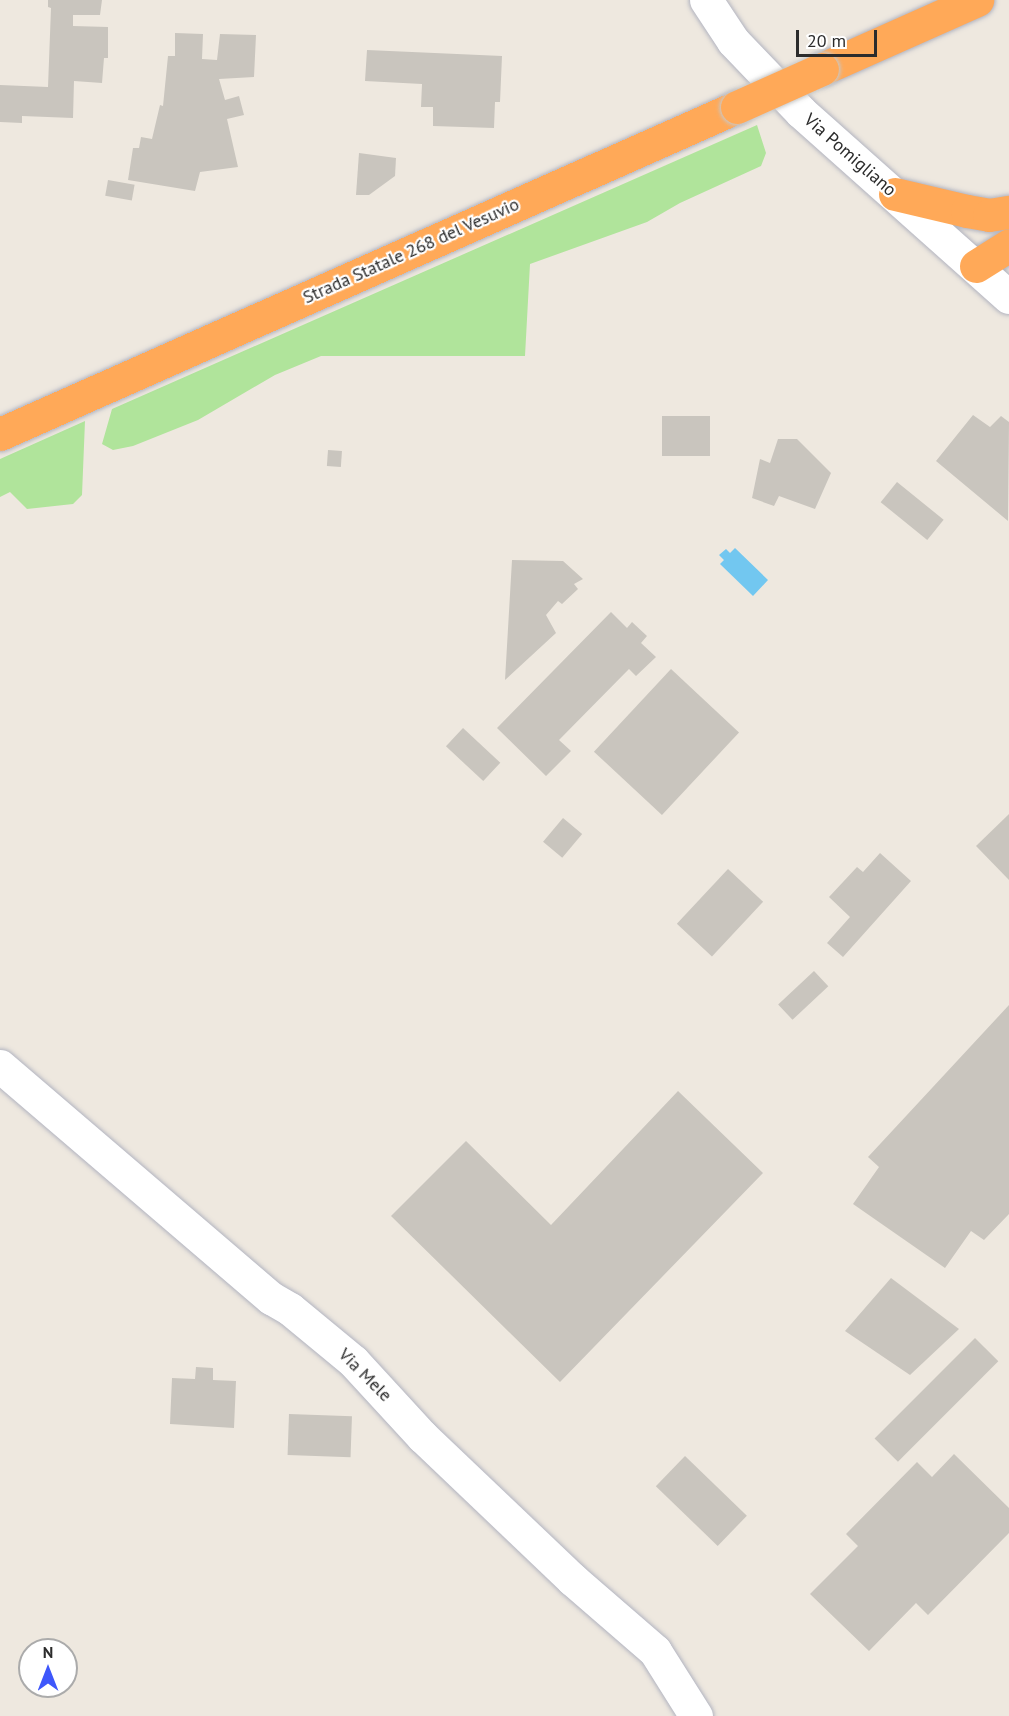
<!DOCTYPE html>
<style>
body{margin:0}
#map{position:relative;width:1009px;height:1716px;overflow:hidden;background:#eee8df;font-family:"PT Sans",sans-serif}
div>[style]{position:absolute}
.green>*{inset:0;background:#b0e49b}
.water>*{inset:0;background:#72c7f0}
.building>*{inset:0;background:#c9c5be;transform-origin:0 0}
.roads{filter:drop-shadow(0 0 2px #b2b4c0) drop-shadow(0 0 2px #b2b4c0)}
.minor>*{height:33px;margin:-16.5px;padding:0 16.5px;transform-origin:16.5px;border-radius:16.5px;background:#fff}
.highway>*{height:33px;margin:-16.5px;padding:0 16.5px;transform-origin:16.5px;border-radius:16.5px;background:#ffa958}
.bridges{filter:drop-shadow(0 0 2px #c8c8c8) drop-shadow(0 0 2px #c8c8c8)}
.highway-bridge>*{height:33px;margin:-16.5px;padding:0 16.5px;transform-origin:16.5px;border-radius:16.5px;background:#ffa958}
span{translate:-50% -50%;white-space:nowrap;text-align:center;line-height:1.15;-webkit-text-stroke:4.5px #fff;paint-order:stroke}
.street-label{font-size:18px;color:#2c2c2c}
.north{position:absolute;left:18px;top:1638px;width:60px;height:60px;box-sizing:border-box;background:#fff;border:2px solid #ababab;border-radius:50%;rotate:0deg;font-size:16px;font-weight:700;line-height:24px;text-align:center;color:#2c2c2c}
.north::after{content:'';display:block;margin:auto;width:21px;height:27px;background:#3e57fb;clip-path:polygon(50% 0,100% 100%,50% 72%,0 100%)}
.scale{position:absolute;left:796px;top:30px;width:81px;height:27px;box-sizing:border-box;border:3px solid #2c2c2c;border-top:0;padding-left:8px;font-size:18px;line-height:21px;white-space:nowrap;color:#2c2c2c;-webkit-text-stroke:4px #fff;paint-order:stroke}
</style>
<div id="map">
<div class="green">
<div style="clip-path:polygon(757px 125px,766px 153px,761px 166px,680px 203px,647px 222px,530px 264px,525px 356px,321px 356px,275px 375px,198px 420px,133px 446px,113px 450px,102px 444px,112px 409px)"></div>
<div style="clip-path:polygon(85px 421px,82px 495px,73px 504px,27px 509px,10px 492px,0 497px,0 459px)"></div>
</div>
<div class="water">
<div style="clip-path:polygon(735px 548px,768px 580px,753px 596px,720px 564px,724px 560px,719px 555px,726px 549px,730px 553px)"></div>
</div>
<div class="building">
<div style="clip-path:polygon(48px 0,102px 0,100px 15px,73px 15px,73px 26px,108px 27px,108px 58px,104px 58px,102px 83px,74px 81px,73px 118px,22px 116px,22px 123px,0 122px,0 85px,48px 87px,51px 8px,48px 7px)"></div>
<div style="clip-path:polygon(175px 33px,203px 34px,202px 59px,217px 60px,220px 34px,256px 35px,254px 77px,219px 79px,225px 100px,239px 96px,244px 115px,227px 119px,238px 167px,200px 172px,195px 191px,128px 180px,133px 148px,139px 148px,141px 137px,152px 139px,160px 105px,163px 106px,168px 56px,175px 56px)"></div>
<div style="clip-path:polygon(367px 50px,502px 56px,500px 102px,495px 102px,494px 128px,433px 126px,433px 107px,421px 107px,422px 84px,365px 81px)"></div>
<div style="clip-path:polygon(359px 153px,396px 158px,395px 176px,369px 195px,356px 195px)"></div>
<div style="left:108px;top:180px;width:27px;height:16px;rotate:10deg"></div>
<div style="clip-path:polygon(973px 415px,990px 427px,1001px 416px,1009px 422px,1008px 521px,936px 461px)"></div>
<div style="left:662px;top:416px;width:48px;height:40px"></div>
<div style="clip-path:polygon(778px 439px,797px 439px,831px 473px,815px 509px,779px 496px,774px 506px,752px 498px,760px 459px,770px 463px)"></div>
<div style="left:328px;top:450px;width:14px;height:16px;rotate:4deg"></div>
<div style="left:897px;top:482px;width:60px;height:26px;rotate:39deg"></div>
<div style="clip-path:polygon(512px 560px,563px 561px,583px 579px,574px 584px,578px 589px,562px 604px,558px 601px,546px 615px,556px 633px,505px 680px)"></div>
<div style="clip-path:polygon(611px 612px,627px 628px,632px 622px,647px 636px,641px 643px,656px 657px,636px 676px,629px 669px,559px 740px,571px 751px,546px 776px,497px 728px)"></div>
<div style="left:671px;top:669px;width:93px;height:113px;rotate:43deg"></div>
<div style="left:463px;top:728px;width:51px;height:25px;rotate:43deg"></div>
<div style="clip-path:polygon(1009px 814px,1009px 880px,976px 846px)"></div>
<div style="left:563px;top:818px;width:25px;height:31px;rotate:40deg"></div>
<div style="clip-path:polygon(880px 853px,911px 881px,843px 957px,827px 943px,850px 917px,829px 897px,857px 867px,863px 872px)"></div>
<div style="left:728px;top:869px;width:48px;height:75px;rotate:43deg"></div>
<div style="left:814px;top:971px;width:21px;height:49px;rotate:47deg"></div>
<div style="clip-path:polygon(1009px 1005px,1009px 1214px,984px 1240px,971px 1231px,945px 1268px,853px 1204px,879px 1167px,868px 1157px)"></div>
<div style="clip-path:polygon(678px 1091px,763px 1173px,560px 1382px,391px 1216px,466px 1141px,551px 1225px)"></div>
<div style="clip-path:polygon(891px 1278px,959px 1329px,910px 1375px,845px 1331px)"></div>
<div style="left:975px;top:1338px;width:33px;height:142px;rotate:45deg"></div>
<div style="clip-path:polygon(196px 1367px,213px 1368px,213px 1380px,236px 1381px,234px 1428px,170px 1424px,172px 1378px,195px 1379px)"></div>
<div style="left:289px;top:1414px;width:63px;height:41px;rotate:2deg"></div>
<div style="clip-path:polygon(954px 1454px,1009px 1508px,1009px 1533px,928px 1615px,916px 1603px,869px 1651px,810px 1594px,858px 1546px,846px 1534px,917px 1462px,932px 1477px)"></div>
<div style="left:685px;top:1456px;width:86px;height:42px;rotate:44deg"></div>
</div>
<div class="roads">
<div class="minor">
<div style="left:706px;top:0;width:49px;rotate:56.6deg"></div>
<div style="left:733px;top:41px;width:98px;rotate:46.2deg"></div>
<div style="left:801px;top:112px;width:278px;rotate:41.7deg"></div>
<div style="left:0;top:1066px;width:357px;rotate:40.6deg"></div>
<div style="left:271px;top:1298px;width:22px;rotate:30deg"></div>
<div style="left:290px;top:1309px;width:82px;rotate:39.5deg"></div>
<div style="left:353px;top:1361px;width:103px;rotate:47.4deg"></div>
<div style="left:423px;top:1437px;width:206px;rotate:43.6deg"></div>
<div style="left:572px;top:1579px;width:110px;rotate:40.9deg"></div>
<div style="left:655px;top:1651px;width:77px;rotate:57.8deg"></div>
</div>
<div class="highway">
<div style="left:822px;top:69px;width:170px;rotate:-24deg"></div>
<div style="left:895px;top:194px;width:74px;rotate:13.3deg"></div>
<div style="left:967px;top:211px;width:22px;rotate:10deg"></div>
<div style="left:989px;top:215px;width:20px;rotate:-9deg"></div>
<div style="left:976px;top:266px;width:39px;rotate:-32deg"></div>
<div style="left:0;top:434px;width:806px;rotate:-23.93deg"></div>
</div>
</div>
<div class="bridges">
<div class="highway-bridge">
<div style="left:737px;top:107px;width:93px;rotate:-24.1deg"></div>
</div>
</div>
<div class="street-label">
<span style="left:850px;top:155px;rotate:41deg">Via Pomigliano</span>
<span style="left:411px;top:251px;rotate:-24deg">Strada Statale 268 del Vesuvio</span>
<span style="left:365px;top:1375px;rotate:45deg">Via Mele</span>
</div>
<div class="north">N</div>
<div class="scale">20 m</div>
</div>
